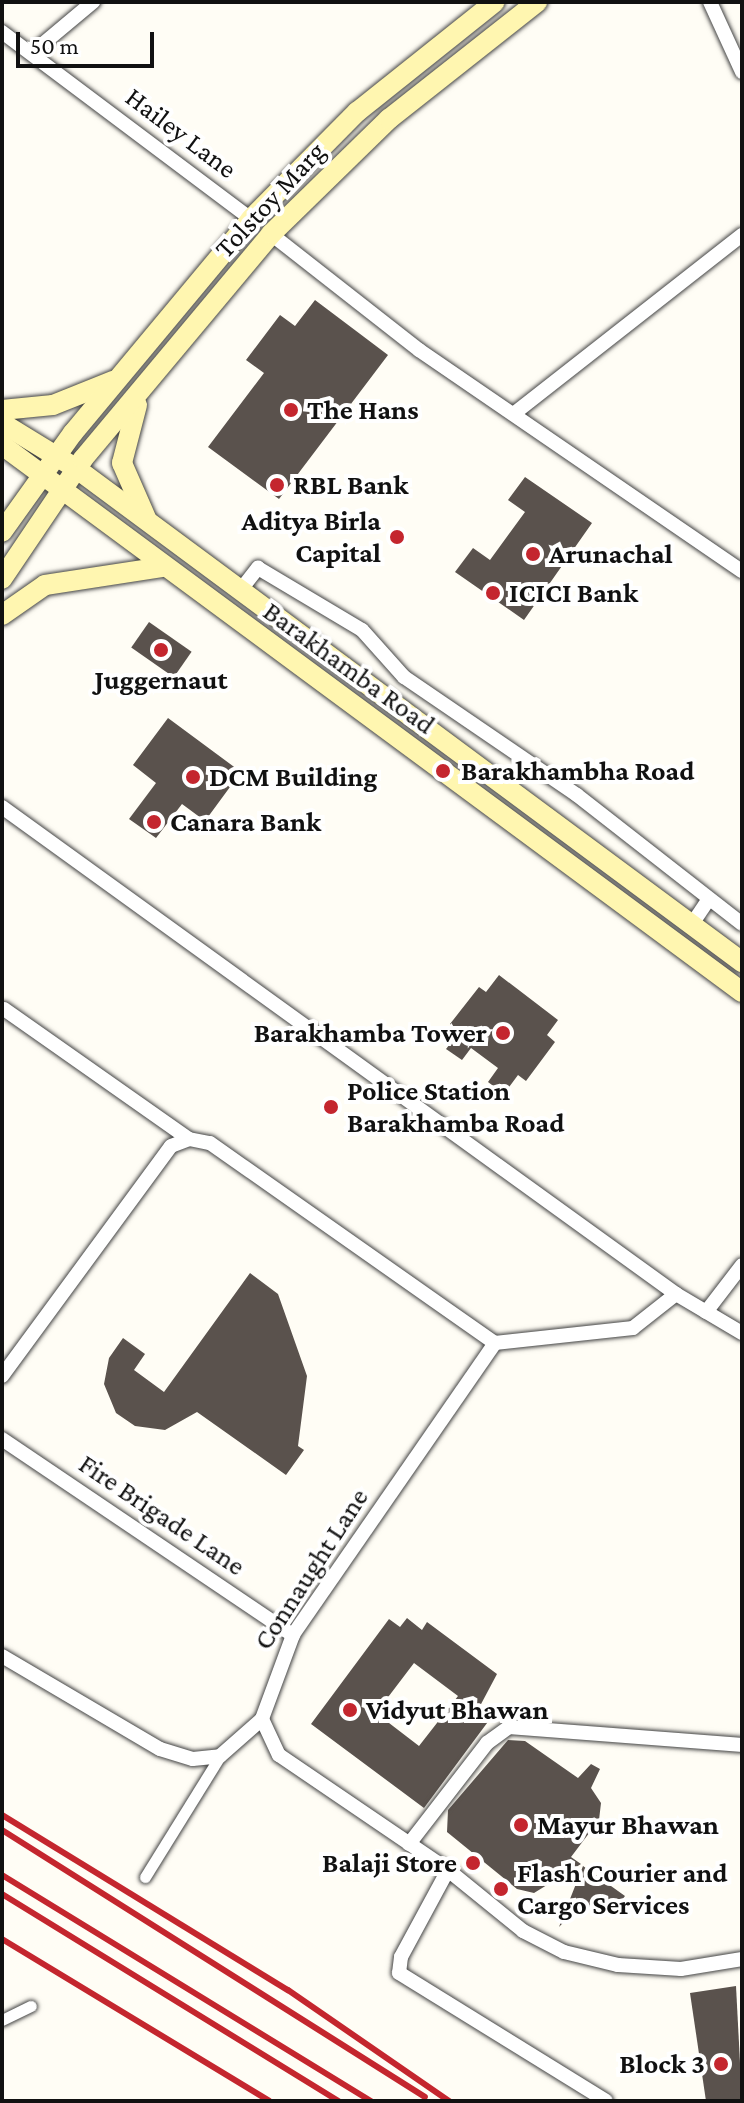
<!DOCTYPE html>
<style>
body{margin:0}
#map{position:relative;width:744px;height:2103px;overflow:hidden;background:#fffdf5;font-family:"Crimson Pro",serif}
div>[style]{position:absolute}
.building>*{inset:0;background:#5a524d;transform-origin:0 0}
.roads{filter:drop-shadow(0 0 2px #444) drop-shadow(0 0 2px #444)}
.pedestrian>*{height:11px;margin:-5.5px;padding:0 5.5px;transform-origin:5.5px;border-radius:5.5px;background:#fff}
.minor>*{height:14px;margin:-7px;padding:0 7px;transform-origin:7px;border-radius:7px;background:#fff}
.secondary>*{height:20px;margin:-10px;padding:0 10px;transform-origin:10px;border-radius:10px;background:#fff6b0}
.rail>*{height:6px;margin:-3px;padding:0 3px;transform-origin:3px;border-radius:3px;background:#c4262e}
.dots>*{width:22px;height:22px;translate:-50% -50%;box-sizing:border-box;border:4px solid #fff;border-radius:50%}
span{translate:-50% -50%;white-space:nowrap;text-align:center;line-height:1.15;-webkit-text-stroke:8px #fff;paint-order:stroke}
.street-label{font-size:28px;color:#111}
.poi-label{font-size:28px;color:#111;font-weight:700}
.left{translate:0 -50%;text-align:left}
.right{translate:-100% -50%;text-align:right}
.frame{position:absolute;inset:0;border:4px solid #111;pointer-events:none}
.scale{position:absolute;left:16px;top:32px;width:138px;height:36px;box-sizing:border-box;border:4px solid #111;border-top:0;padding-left:10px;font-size:24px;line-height:28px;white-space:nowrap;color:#111;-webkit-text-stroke:6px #fff;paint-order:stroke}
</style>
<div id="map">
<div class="building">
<div style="clip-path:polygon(315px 300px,388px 355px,279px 499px,208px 447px,264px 373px,246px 360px,280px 315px,295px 326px)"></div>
<div style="clip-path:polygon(525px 477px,592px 523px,524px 620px,455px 572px,473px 548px,490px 560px,525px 512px,508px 500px)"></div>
<div style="left:149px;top:622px;width:52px;height:31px;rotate:35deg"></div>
<div style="clip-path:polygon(168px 718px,241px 772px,205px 821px,182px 804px,156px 838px,129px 819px,156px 783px,133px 765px)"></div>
<div style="clip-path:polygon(499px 975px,558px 1020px,547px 1035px,555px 1042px,526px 1081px,518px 1075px,504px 1094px,488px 1082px,498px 1068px,471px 1048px,462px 1060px,446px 1049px,460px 1031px,450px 1024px,479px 987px,486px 992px)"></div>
<div style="clip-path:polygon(250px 1273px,278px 1294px,307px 1376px,298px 1446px,304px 1450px,286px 1475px,197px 1412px,165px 1430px,135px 1426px,116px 1413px,104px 1384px,109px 1358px,123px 1338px,145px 1354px,134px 1370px,164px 1392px)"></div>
<div style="clip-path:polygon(evenodd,407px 1618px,422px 1630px,427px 1622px,497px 1674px,480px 1706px,493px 1715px,424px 1808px,311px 1724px,389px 1619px,400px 1627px,407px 1618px,414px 1663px,458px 1696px,419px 1746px,376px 1713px,414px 1663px)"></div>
<div style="clip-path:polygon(508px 1740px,525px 1741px,578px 1778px,591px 1764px,600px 1769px,591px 1788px,601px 1803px,599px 1820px,571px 1857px,581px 1864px,534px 1893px,517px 1889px,447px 1832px,448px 1810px)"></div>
<div style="clip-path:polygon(583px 1866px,625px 1896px,613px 1912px,598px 1901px,593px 1909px,583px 1902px,559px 1927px)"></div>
<div style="clip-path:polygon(736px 1986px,742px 2101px,706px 2101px,690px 1993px)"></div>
</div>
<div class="roads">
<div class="pedestrian">
<div style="left:145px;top:1877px;width:142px;rotate:-58.2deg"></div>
<div style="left:2px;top:2020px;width:32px;rotate:-26deg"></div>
</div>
<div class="minor">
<div style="left:710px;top:2px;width:77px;rotate:65.4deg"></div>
<div style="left:2px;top:32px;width:311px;rotate:36.9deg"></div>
<div style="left:32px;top:53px;width:80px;rotate:-39.9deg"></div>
<div style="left:271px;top:234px;width:188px;rotate:38.1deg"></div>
<div style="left:419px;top:350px;width:391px;rotate:34.4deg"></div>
<div style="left:516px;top:412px;width:287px;rotate:-38.1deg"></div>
<div style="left:239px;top:592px;width:31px;rotate:-52deg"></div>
<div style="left:258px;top:568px;width:121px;rotate:30.8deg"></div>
<div style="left:362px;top:630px;width:63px;rotate:48.2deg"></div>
<div style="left:404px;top:677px;width:209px;rotate:34.3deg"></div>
<div style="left:577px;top:795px;width:209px;rotate:38deg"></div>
<div style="left:2px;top:807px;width:832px;rotate:35.85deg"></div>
<div style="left:676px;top:1294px;width:77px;rotate:30.6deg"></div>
<div style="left:692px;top:924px;width:30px;rotate:-56deg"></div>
<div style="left:4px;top:1009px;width:226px;rotate:35.1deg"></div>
<div style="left:189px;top:1139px;width:21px;rotate:11deg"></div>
<div style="left:210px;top:1143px;width:348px;rotate:35.1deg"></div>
<div style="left:676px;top:1294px;width:55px;rotate:141.7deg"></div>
<div style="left:633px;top:1328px;width:139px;rotate:173.8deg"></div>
<div style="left:495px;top:1343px;width:355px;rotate:124.7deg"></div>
<div style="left:293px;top:1635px;width:90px;rotate:110.3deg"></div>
<div style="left:262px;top:1719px;width:40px;rotate:65deg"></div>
<div style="left:279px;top:1755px;width:204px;rotate:34.2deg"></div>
<div style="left:448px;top:1870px;width:97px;rotate:39.1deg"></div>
<div style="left:523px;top:1931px;width:46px;rotate:27.1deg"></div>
<div style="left:564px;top:1952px;width:56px;rotate:13.5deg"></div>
<div style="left:618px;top:1965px;width:63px;rotate:3.6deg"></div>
<div style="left:681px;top:1969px;width:62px;rotate:-9.3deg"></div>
<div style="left:706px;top:1312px;width:59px;rotate:-52.5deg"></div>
<div style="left:2px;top:1376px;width:285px;rotate:-53.7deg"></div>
<div style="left:171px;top:1146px;width:19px;rotate:-21deg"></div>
<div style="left:2px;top:1439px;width:351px;rotate:34deg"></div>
<div style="left:2px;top:1656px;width:183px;rotate:30.5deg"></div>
<div style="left:160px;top:1749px;width:34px;rotate:17deg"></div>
<div style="left:193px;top:1759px;width:27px;rotate:-6deg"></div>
<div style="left:220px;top:1756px;width:56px;rotate:-41.4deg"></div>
<div style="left:409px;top:1844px;width:128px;rotate:-52.3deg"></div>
<div style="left:487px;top:1743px;width:27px;rotate:-36deg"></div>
<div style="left:509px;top:1727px;width:234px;rotate:4.4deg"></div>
<div style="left:448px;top:1870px;width:99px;rotate:118.4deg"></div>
<div style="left:401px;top:1957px;width:16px;rotate:97deg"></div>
<div style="left:399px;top:1973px;width:243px;rotate:31.7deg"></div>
</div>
<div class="secondary">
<div style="left:137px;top:405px;width:60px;rotate:104.5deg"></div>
<div style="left:122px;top:463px;width:60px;rotate:66.4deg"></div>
<div style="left:2px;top:410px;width:51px;rotate:-5.6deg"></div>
<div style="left:53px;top:405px;width:65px;rotate:-21.8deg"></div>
<div style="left:2px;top:423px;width:88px;rotate:31.5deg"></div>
<div style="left:77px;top:469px;width:828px;rotate:36.55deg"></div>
<div style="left:2px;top:445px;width:920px;rotate:36.47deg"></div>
<div style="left:2px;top:532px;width:122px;rotate:-54.4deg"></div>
<div style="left:73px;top:433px;width:278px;rotate:-50.2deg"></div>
<div style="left:251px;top:219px;width:151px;rotate:-45.3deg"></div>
<div style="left:357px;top:112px;width:176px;rotate:-38.6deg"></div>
<div style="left:2px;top:579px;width:145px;rotate:-56deg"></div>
<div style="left:83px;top:459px;width:293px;rotate:-50.1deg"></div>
<div style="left:271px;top:234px;width:165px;rotate:-44.3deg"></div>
<div style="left:389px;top:119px;width:189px;rotate:-38.3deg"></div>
<div style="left:2px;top:615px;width:52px;rotate:-34.9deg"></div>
<div style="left:45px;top:585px;width:118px;rotate:-8.7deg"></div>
</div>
</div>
<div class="rail">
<div style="left:2px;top:1815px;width:335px;rotate:31.5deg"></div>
<div style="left:288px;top:1990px;width:196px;rotate:34.6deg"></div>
<div style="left:2px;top:1830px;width:500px;rotate:32.26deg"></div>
<div style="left:2px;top:1875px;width:433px;rotate:31.5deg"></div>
<div style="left:2px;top:1894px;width:395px;rotate:31.6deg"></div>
<div style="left:2px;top:1939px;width:312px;rotate:31.2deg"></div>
</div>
<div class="dots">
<div style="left:291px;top:410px;background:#c4262e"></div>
<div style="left:277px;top:485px;background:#c4262e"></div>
<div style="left:397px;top:537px;background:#c4262e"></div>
<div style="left:533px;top:554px;background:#c4262e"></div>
<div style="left:493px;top:593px;background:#c4262e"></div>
<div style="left:161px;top:650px;background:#c4262e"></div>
<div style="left:443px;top:771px;background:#c4262e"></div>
<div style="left:193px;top:777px;background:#c4262e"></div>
<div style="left:154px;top:822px;background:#c4262e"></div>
<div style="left:503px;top:1033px;background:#c4262e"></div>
<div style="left:331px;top:1107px;background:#c4262e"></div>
<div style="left:350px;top:1710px;background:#c4262e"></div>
<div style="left:521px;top:1825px;background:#c4262e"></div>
<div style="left:473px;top:1863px;background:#c4262e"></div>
<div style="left:501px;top:1889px;background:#c4262e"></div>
<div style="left:721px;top:2064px;background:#c4262e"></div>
</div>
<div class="street-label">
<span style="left:181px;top:133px;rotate:37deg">Hailey Lane</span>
<span style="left:270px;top:200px;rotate:-47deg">Tolstoy Marg</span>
<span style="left:349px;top:668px;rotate:36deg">Barakhamba Road</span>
<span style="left:162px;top:1515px;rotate:34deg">Fire Brigade Lane</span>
<span style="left:311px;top:1569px;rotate:-57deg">Connaught Lane</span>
</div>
<div class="poi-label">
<span class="left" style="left:307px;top:410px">The Hans</span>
<span class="left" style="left:293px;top:485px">RBL Bank</span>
<span class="right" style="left:381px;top:537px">Aditya Birla<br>Capital</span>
<span class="left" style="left:549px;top:554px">Arunachal</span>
<span class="left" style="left:509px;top:593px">ICICI Bank</span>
<span style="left:161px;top:680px">Juggernaut</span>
<span class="left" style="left:461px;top:771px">Barakhambha Road</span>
<span class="left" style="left:209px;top:777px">DCM Building</span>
<span class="left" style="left:170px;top:822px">Canara Bank</span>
<span class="right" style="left:487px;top:1033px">Barakhamba Tower</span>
<span class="left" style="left:347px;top:1107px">Police Station<br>Barakhamba Road</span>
<span class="left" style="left:366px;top:1710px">Vidyut Bhawan</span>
<span class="left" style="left:537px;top:1825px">Mayur Bhawan</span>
<span class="right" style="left:457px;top:1863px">Balaji Store</span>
<span class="left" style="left:517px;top:1889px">Flash Courier and<br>Cargo Services</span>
<span class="right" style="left:705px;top:2064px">Block 3</span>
</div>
<div class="frame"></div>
<div class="scale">50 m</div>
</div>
